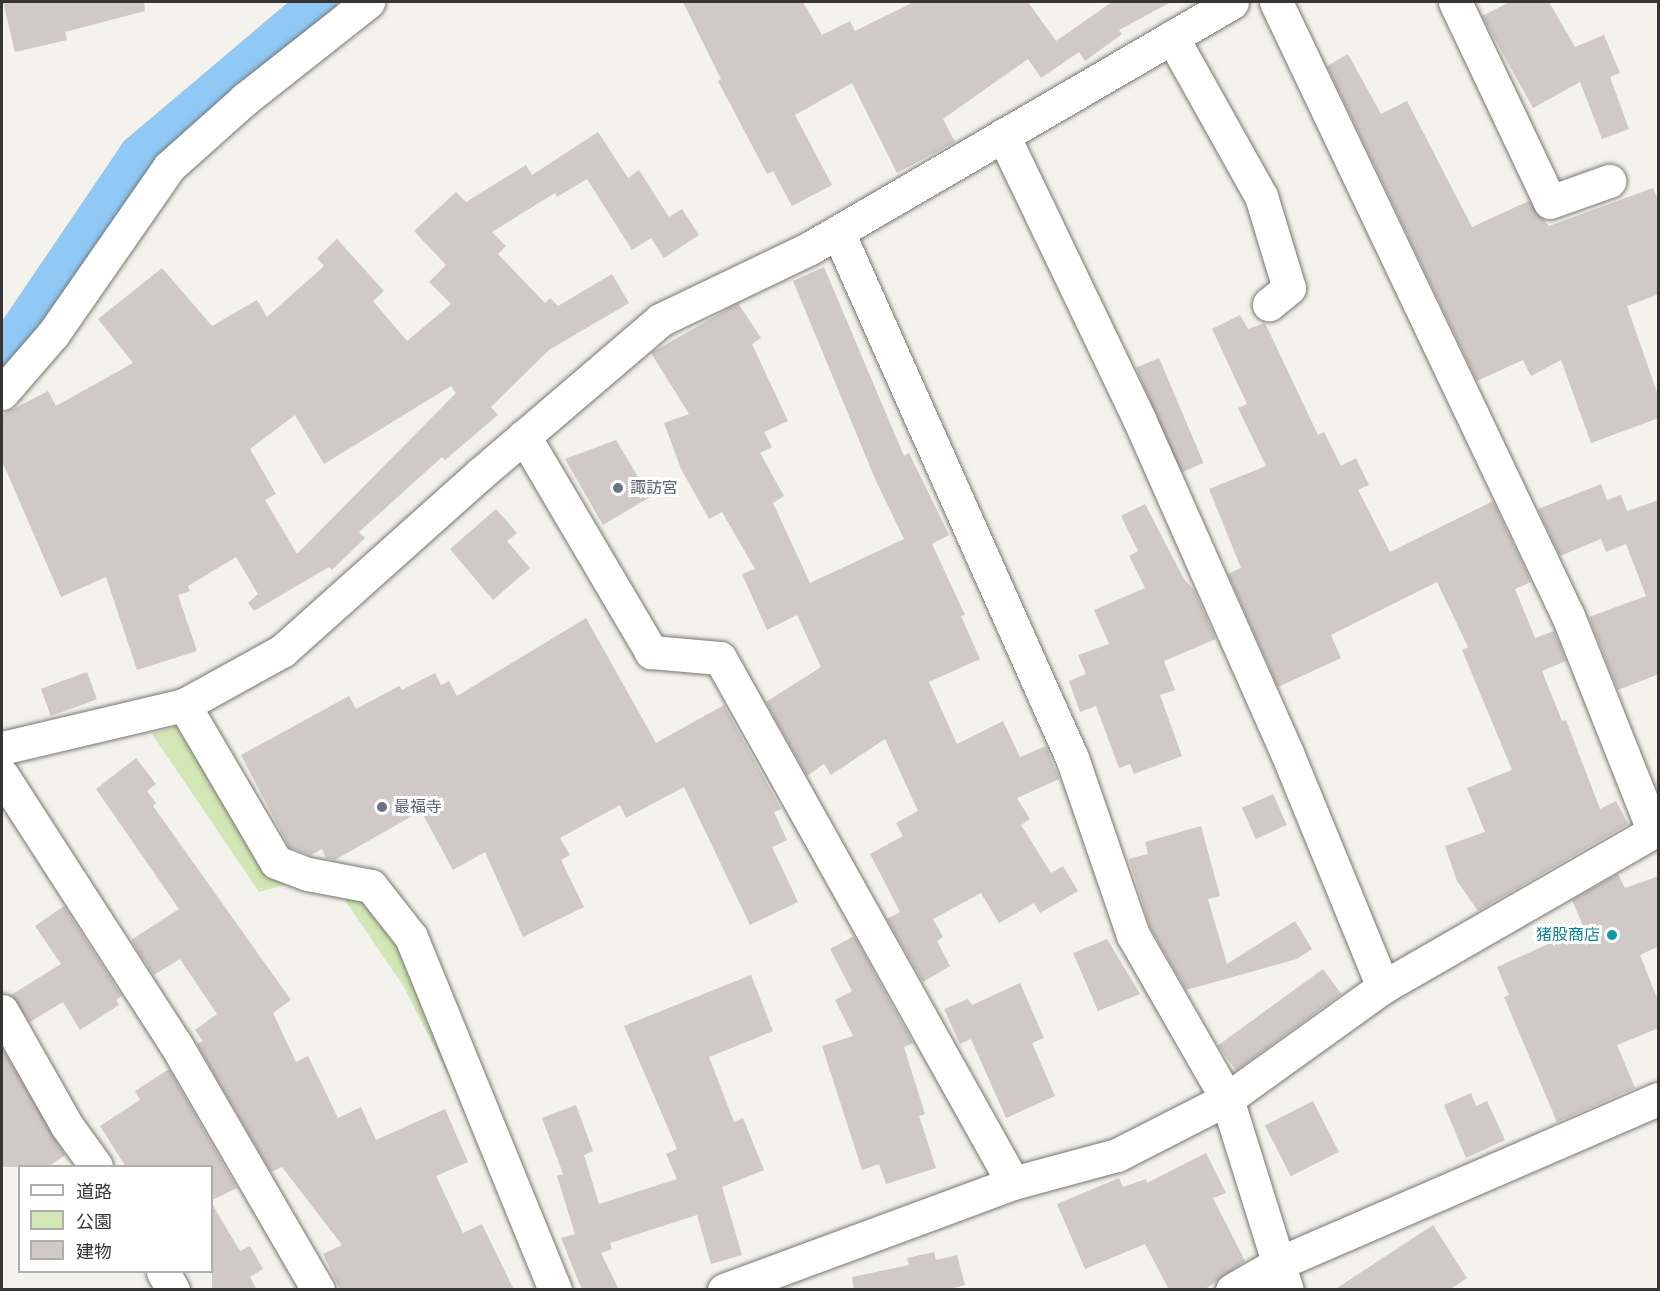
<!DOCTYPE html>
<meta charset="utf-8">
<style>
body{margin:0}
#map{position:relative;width:1660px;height:1291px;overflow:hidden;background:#f3f2ec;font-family:Montserrat,"Noto Sans JP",sans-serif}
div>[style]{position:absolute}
.green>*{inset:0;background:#d3e6b6}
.canal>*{height:38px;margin:-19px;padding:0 19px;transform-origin:19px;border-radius:19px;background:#90c9f5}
.building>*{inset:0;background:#d0c9c8;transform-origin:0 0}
.roads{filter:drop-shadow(0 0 2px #787772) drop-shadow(0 0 2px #787772)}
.minor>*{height:33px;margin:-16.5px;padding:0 16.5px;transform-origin:16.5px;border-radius:16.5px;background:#fff}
.dots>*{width:16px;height:16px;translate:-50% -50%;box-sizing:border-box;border:3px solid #fff;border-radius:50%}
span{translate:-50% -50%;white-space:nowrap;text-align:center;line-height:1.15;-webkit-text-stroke:6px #fff;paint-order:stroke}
.worship-label{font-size:16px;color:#5b616d}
.left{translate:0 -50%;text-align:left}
.culture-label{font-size:16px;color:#0d838f}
.right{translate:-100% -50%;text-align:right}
.frame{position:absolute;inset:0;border:3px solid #363533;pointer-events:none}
.legend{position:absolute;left:18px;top:1165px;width:195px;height:108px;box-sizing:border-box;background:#fff;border:2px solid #afaead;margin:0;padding:8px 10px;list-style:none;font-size:18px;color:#363533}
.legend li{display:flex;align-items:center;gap:12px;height:30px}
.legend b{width:30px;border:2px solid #afaead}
</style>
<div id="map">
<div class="green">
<div style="clip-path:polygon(181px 725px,305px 879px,259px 892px,152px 734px)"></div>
<div style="clip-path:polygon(353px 886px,418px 975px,453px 1084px,404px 987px,340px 893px)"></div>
</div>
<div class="canal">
<div style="left:2px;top:355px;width:243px;rotate:-55.9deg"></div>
<div style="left:138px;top:154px;width:236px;rotate:-40.2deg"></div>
</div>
<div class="building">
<div style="clip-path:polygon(3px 2px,144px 2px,145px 11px,65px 32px,67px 40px,15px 52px)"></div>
<div style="clip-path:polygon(683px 2px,803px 2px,822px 35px,850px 21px,855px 31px,914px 2px,1028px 2px,1056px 41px,1112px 2px,1171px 2px,1119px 30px,1122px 34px,1085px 61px,1079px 52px,1041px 78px,1028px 59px,943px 119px,955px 142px,897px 173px,852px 83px,795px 115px,832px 185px,792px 206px,773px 171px,767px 174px,718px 81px,721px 79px)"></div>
<div style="clip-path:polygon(1510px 2px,1549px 2px,1575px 47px,1604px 35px,1620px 73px,1610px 77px,1629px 129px,1602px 139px,1580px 82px,1533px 108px,1482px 16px)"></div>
<div style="clip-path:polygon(1348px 54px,1381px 114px,1407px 101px,1472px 227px,1529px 201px,1549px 226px,1653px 188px,1659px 202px,1659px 294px,1627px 306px,1659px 398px,1659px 418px,1591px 443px,1561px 360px,1531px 376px,1523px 360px,1477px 381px,1327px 66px)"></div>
<div style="clip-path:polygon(evenodd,598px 132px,628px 178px,639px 170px,669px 217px,682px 209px,699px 235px,664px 258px,651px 238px,632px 250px,587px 179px,557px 197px,555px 193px,492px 232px,506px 246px,498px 254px,545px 303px,550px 298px,558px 306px,612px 274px,629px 303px,549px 350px,491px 407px,498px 415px,445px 460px,442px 457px,359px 532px,365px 538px,332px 570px,329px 567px,254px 611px,248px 603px,258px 594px,236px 557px,188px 586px,190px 591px,178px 595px,197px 651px,137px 670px,106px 577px,61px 597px,2px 461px,2px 415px,48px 391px,56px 406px,133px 363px,98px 319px,162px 268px,212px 326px,257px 300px,267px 317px,324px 266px,317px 258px,337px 239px,384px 291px,373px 301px,407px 341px,451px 304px,429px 282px,446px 265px,414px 231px,456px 192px,466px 202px,526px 165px,532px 175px,598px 132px,451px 386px,456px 393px,297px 554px,265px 500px,276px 494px,250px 449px,295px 415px,324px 464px,451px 386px)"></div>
<div style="clip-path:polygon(824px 267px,904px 456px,909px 453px,949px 535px,932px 544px,965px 615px,961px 616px,980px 659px,929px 682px,957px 744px,1003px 721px,1020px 757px,1046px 746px,1059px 779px,1017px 798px,1030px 819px,1021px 825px,1051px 873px,1063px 866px,1078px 891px,1040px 913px,1034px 903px,999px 923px,981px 893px,933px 919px,943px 937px,937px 941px,950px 966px,923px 982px,887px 919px,900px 912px,870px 854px,903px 836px,896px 823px,918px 811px,885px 739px,831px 775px,824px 764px,807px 776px,766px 702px,821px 667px,797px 615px,767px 630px,742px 574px,755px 569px,722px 512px,709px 519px,681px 469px,664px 423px,689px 414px,651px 353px,738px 303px,761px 338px,752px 344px,788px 421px,764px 432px,772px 447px,760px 453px,784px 496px,773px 503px,810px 583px,904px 539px,876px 481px,793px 281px)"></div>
<div style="clip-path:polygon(1240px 315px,1248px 329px,1265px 323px,1318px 435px,1324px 432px,1341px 466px,1356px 458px,1369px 485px,1358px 490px,1390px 552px,1493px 501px,1531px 582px,1515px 589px,1535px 638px,1554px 631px,1566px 661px,1542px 671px,1562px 721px,1566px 720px,1600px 809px,1616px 801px,1628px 824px,1478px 911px,1457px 881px,1445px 846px,1485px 832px,1467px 788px,1512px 770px,1462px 650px,1468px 647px,1437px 582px,1331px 635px,1341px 658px,1278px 687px,1228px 574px,1241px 568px,1209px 489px,1266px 466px,1238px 408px,1247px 404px,1212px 329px)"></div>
<div style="left:1159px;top:358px;width:114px;height:25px;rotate:67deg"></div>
<div style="clip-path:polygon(616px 440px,650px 497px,603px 525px,565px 459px)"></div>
<div style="clip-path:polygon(1601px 484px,1607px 500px,1621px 495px,1627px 511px,1659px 500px,1659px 674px,1618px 690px,1589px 617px,1646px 596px,1626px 544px,1606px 552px,1601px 539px,1560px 556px,1538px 509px)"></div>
<div style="clip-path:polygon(1145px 504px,1184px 579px,1194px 590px,1216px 639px,1164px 661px,1175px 690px,1160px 695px,1182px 756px,1134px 774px,1130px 764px,1119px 768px,1096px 706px,1080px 712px,1069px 681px,1086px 674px,1078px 655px,1109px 644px,1094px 610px,1145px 588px,1129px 556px,1138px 551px,1121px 516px)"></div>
<div style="clip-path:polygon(496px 509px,517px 533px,507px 541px,530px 568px,493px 600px,450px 549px)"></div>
<div style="clip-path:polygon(586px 618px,656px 743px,724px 705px,781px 809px,774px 812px,787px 840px,772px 847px,798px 902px,750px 925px,684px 787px,626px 818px,620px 805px,560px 838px,570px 855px,561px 860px,584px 907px,523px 937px,485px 852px,453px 870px,421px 811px,335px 860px,326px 858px,322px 849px,311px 855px,289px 847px,241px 755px,349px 696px,356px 709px,399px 686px,402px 690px,435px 673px,441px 685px,449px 681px,457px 696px)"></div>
<div style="left:87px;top:672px;width:29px;height:49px;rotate:70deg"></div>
<div style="clip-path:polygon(136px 758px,156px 784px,147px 791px,156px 803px,153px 806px,291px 1000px,273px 1013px,296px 1062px,308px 1056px,338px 1118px,361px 1107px,376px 1140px,445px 1109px,468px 1162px,436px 1176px,463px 1233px,482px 1224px,514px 1290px,340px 1290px,323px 1254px,342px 1245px,282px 1167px,271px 1172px,197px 1044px,203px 1041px,195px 1030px,217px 1014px,180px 959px,154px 975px,131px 940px,179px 909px,96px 789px)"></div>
<div style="left:1273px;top:794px;width:34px;height:34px;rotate:66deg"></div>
<div style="clip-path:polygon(1201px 826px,1220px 896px,1208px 899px,1227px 964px,1295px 921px,1312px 949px,1297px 959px,1186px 990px,1150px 927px,1129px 859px,1148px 854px,1145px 842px)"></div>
<div style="clip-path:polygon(1618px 874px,1625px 888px,1659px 876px,1659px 946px,1640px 955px,1659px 1003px,1659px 1028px,1617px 1045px,1635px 1088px,1557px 1122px,1504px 997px,1509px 995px,1497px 967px,1584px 928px,1572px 900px)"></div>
<div style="clip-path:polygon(64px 906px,122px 996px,116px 1000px,119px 1005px,80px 1030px,63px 1002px,30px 1022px,11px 995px,61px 964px,35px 926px)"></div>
<div style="clip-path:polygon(854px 936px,913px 1043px,904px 1047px,925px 1114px,919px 1116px,936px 1168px,886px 1184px,879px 1164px,862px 1170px,822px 1046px,853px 1036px,835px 1000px,852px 991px,830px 949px)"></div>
<div style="clip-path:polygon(1107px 939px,1140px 994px,1098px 1011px,1073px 953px)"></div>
<div style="left:1323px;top:969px;width:31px;height:130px;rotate:54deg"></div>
<div style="clip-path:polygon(751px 975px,773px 1031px,709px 1057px,734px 1122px,743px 1118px,764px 1170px,722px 1187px,742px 1255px,711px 1264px,697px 1215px,610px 1243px,612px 1249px,601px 1253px,619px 1290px,582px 1290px,561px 1238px,575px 1234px,557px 1176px,563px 1174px,542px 1118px,576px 1105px,593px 1151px,584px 1155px,599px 1204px,677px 1179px,666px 1154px,677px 1149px,624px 1026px)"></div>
<div style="clip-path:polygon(1020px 983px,1044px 1038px,1032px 1043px,1055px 1096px,1006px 1118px,971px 1039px,960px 1044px,944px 1009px,968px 999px,972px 1005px)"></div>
<div style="clip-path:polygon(2px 1048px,65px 1155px,48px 1167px,2px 1167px)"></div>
<div style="clip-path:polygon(169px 1069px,237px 1188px,212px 1200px,212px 1167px,126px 1167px,100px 1126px,140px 1100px,135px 1091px)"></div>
<div style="clip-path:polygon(1471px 1093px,1476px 1106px,1487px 1101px,1505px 1140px,1466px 1158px,1444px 1105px)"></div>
<div style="left:1313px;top:1101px;width:57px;height:54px;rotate:63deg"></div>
<div style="clip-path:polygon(1206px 1153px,1226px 1193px,1213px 1198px,1245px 1261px,1204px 1290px,1169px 1290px,1145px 1244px,1085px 1269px,1057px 1204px,1119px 1178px,1123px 1187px,1146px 1179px,1147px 1183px)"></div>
<div style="clip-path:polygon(212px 1204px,240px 1251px,250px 1246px,263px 1269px,250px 1277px,257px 1290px,212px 1290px)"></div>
<div style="clip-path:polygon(1433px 1225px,1467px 1278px,1449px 1290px,1334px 1290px)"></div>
<div style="clip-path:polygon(934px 1252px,936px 1260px,957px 1255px,965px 1285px,946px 1290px,854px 1290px,852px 1277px,909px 1265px,907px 1258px)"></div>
</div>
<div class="roads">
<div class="minor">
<div style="left:1276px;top:2px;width:680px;rotate:64.57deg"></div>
<div style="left:1568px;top:616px;width:232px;rotate:68.3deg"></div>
<div style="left:1455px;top:2px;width:221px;rotate:64.6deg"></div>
<div style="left:1550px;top:202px;width:63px;rotate:-19.6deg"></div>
<div style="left:1172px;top:37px;width:182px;rotate:60.8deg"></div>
<div style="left:1261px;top:196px;width:96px;rotate:73.1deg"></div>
<div style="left:1289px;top:288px;width:26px;rotate:141deg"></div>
<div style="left:1003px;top:135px;width:315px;rotate:64.4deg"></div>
<div style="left:1139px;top:419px;width:365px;rotate:66.1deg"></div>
<div style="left:1287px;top:753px;width:253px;rotate:67.7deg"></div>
<div style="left:838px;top:232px;width:576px;rotate:66.02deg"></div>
<div style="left:1072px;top:758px;width:187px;rotate:71deg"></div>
<div style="left:1133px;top:935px;width:189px;rotate:60.2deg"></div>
<div style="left:1227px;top:1099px;width:200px;rotate:72.6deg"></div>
<div style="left:2px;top:393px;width:78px;rotate:-49.2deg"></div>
<div style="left:53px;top:334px;width:203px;rotate:-55.2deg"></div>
<div style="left:169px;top:167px;width:102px;rotate:-41.8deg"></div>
<div style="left:245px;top:99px;width:157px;rotate:-38.3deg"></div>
<div style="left:524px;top:436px;width:251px;rotate:59.5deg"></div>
<div style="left:651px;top:652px;width:69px;rotate:5deg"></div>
<div style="left:720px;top:658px;width:601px;rotate:60.83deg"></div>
<div style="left:184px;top:705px;width:182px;rotate:59.6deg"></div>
<div style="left:276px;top:862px;width:34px;rotate:21deg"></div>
<div style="left:308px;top:874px;width:64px;rotate:10.8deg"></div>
<div style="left:371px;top:886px;width:65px;rotate:51.9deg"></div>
<div style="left:411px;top:937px;width:381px;rotate:67.8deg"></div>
<div style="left:2px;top:748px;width:187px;rotate:-13.3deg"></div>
<div style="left:184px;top:705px;width:112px;rotate:-28.9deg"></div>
<div style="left:282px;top:651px;width:266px;rotate:-41.8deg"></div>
<div style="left:480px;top:474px;width:237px;rotate:-40.5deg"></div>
<div style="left:660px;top:320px;width:166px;rotate:-25.6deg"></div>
<div style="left:810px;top:248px;width:488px;rotate:-30.2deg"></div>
<div style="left:2px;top:775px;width:319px;rotate:57.2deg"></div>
<div style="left:175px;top:1043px;width:285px;rotate:59.9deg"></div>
<div style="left:2px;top:1011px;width:132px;rotate:60.5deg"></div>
<div style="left:67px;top:1126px;width:49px;rotate:54.1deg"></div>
<div style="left:163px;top:1272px;width:21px;rotate:61deg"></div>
<div style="left:724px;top:1290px;width:308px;rotate:-20.3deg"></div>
<div style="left:1013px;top:1183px;width:108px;rotate:-15.1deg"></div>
<div style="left:1117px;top:1155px;width:123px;rotate:-27deg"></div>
<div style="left:1227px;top:1099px;width:192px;rotate:-35.7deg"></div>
<div style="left:1383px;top:987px;width:317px;rotate:-29.9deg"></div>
<div style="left:1232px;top:1290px;width:54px;rotate:-29.9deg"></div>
<div style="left:1279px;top:1263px;width:413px;rotate:-23.4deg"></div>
</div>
</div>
<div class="dots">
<div style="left:618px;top:488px;background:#6b7280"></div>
<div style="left:382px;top:807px;background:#6b7280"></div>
<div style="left:1612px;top:935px;background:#0f9aa8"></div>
</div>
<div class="worship-label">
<span class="left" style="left:630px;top:488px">諏訪宮</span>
<span class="left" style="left:394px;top:807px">最福寺</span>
</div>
<div class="culture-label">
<span class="right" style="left:1600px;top:935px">猪股商店</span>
</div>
<div class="frame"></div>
<ul class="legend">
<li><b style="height:8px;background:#fff"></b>道路</li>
<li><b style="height:16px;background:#d3e6b6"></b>公園</li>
<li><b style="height:16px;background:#d0c9c8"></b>建物</li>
</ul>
</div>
